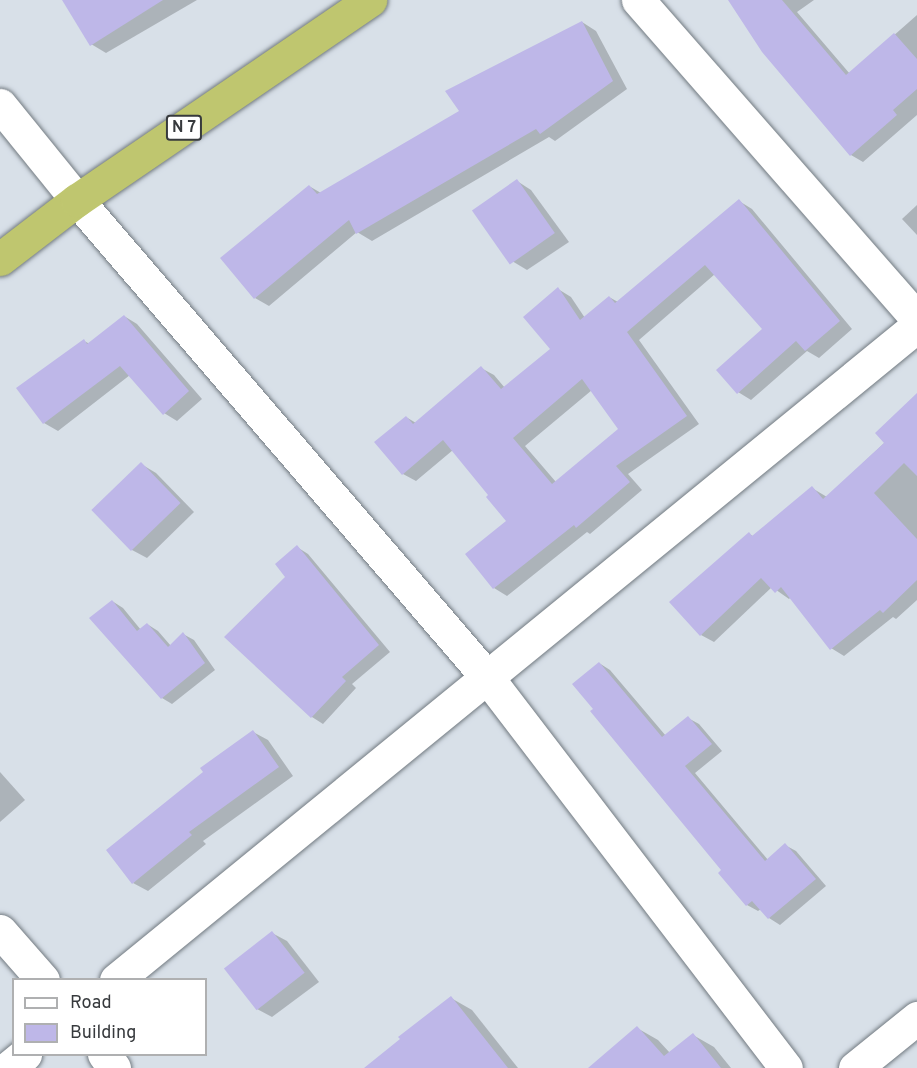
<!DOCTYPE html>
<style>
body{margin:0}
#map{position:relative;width:917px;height:1068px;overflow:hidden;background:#d8e0e8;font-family:Overpass,sans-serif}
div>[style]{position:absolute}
.shadow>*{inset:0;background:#0003}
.building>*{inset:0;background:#beb7e8;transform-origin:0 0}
.roads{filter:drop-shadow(0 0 2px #727a81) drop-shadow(0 0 2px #727a81)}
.street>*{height:33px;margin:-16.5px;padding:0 16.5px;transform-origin:16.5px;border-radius:16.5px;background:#fff}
.highway>*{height:33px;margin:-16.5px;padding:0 16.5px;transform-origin:16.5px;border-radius:16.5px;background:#bfc66f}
span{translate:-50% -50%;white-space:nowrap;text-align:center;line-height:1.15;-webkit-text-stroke:6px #fff;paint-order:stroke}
.shield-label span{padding:2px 4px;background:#fff;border:2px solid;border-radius:4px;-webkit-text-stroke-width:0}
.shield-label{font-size:16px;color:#373a3d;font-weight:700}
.legend{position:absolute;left:12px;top:978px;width:195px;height:78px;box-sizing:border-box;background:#fff;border:2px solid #afb0b1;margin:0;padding:8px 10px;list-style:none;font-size:18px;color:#373a3d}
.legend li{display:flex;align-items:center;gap:12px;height:30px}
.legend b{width:30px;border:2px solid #afb0b1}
</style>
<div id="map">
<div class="shadow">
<div style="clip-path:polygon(66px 0,197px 0,106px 53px,91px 44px)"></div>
<div style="clip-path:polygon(729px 0,814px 0,797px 12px,850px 74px,917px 15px,917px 115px,863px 162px,851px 155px,763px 51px)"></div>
<div style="clip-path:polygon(582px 22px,596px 31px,627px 89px,555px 141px,549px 137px,372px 241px,357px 232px,269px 306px,255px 298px,309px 186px,321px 193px,461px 111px)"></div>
<div style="clip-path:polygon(517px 181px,531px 190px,569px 242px,527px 270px,512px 261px,476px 214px)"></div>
<div style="clip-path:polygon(evenodd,739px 201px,752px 209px,852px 329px,819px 358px,807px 351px,751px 400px,738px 392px,764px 329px,715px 274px,639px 340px,699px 424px,628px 474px,642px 490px,590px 534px,587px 532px,507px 596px,494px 588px,508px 522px,491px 495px,453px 450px,416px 481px,403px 474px,406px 417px,416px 423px,481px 368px,494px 375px,505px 388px,552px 349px,558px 289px,571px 297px,585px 318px,609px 297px,618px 302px,739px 201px,592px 390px,620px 429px,556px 482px,525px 446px,592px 390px)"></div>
<div style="clip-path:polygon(917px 205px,917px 235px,902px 219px)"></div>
<div style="clip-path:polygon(124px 316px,137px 324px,202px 399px,177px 421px,164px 413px,130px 375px,58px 431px,44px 423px,18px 388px,84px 341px,90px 344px)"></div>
<div style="clip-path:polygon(917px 412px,917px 600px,896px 619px,893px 617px,844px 656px,831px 648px,791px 597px,789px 599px,772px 587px,714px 642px,701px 635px,749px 534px,753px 536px,812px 488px,827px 497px)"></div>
<div style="clip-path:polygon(141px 464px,156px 473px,194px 512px,147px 558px,132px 550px,94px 510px)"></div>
<div style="clip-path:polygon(297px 547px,308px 554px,390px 652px,352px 684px,356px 688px,323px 724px,312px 717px,287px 577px)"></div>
<div style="clip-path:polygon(112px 601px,123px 608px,141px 630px,147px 624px,158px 631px,171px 646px,183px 634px,194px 640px,215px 670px,172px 704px,162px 698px)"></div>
<div style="clip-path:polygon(599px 663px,610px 670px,666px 736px,688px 718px,699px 724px,722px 751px,695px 773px,768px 860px,785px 845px,796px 851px,826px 886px,780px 925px,769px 918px,761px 909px,758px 911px,747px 905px,720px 873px,723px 870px,595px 709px)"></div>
<div style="clip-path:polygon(253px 732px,268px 740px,293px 776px,203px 841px,206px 844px,148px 891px,133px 883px)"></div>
<div style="clip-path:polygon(0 772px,25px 800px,0 822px)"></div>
<div style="clip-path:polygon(272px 933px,287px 941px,319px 982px,272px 1017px,257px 1009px)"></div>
<div style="clip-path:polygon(451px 998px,472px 1010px,518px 1068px,366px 1068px)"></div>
<div style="clip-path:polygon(637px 1028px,658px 1040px,670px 1053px,693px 1035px,714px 1047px,731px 1068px,590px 1068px)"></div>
</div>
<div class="building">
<div style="clip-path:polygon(62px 0,163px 0,90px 46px)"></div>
<div style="clip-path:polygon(728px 0,782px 0,846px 75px,894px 33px,917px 59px,917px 89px,893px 110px,897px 115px,850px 156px,762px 52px)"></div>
<div style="clip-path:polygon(582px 21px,613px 81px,540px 134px,536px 129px,356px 234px,349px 220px,254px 299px,220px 258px,309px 185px,317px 194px,459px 111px,445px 91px)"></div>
<div style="left:517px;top:179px;width:66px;height:55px;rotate:55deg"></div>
<div style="clip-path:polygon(evenodd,739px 199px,840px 321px,805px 351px,796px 341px,737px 394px,716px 370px,762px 329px,705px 265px,627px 332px,687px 416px,616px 466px,630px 482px,576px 528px,574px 525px,493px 589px,465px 554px,506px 521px,486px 497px,488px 495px,443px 440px,402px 475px,374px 442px,406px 416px,413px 424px,481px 366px,501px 389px,550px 349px,523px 317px,558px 287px,580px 320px,609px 296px,615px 303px,739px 199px,582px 379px,618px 429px,552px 484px,513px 438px,582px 379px)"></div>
<div style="clip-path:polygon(124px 315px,189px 391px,163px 415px,120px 366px,43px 424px,16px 388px,84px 339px,87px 344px)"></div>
<div style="clip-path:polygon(917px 393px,917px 476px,904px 463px,874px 493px,917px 539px,917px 580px,883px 613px,880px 610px,830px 650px,781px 587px,775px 593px,761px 578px,700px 636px,669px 602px,749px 532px,752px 536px,812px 486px,823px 499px,884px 443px,875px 433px)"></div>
<div style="left:141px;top:462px;width:57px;height:69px;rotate:46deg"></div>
<div style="clip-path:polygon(297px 545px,379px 645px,342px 677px,346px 681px,311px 718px,224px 637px,285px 577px,275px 564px)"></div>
<div style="clip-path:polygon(112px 600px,137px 631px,147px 623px,168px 647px,183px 632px,205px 663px,161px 699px,89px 618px)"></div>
<div style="clip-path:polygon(599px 662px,662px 737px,688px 716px,712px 744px,685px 766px,765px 861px,785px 843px,816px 879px,768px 919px,752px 901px,746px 906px,718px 873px,721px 870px,590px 711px,593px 709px,572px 684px)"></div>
<div style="clip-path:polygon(253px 730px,279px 767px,189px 832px,192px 835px,132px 884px,106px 850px,203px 772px,200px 768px)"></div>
<div style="left:272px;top:931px;width:53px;height:61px;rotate:52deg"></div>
<div style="clip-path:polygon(451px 996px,508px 1068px,364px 1068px,400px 1039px,398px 1037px)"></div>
<div style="clip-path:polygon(637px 1026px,664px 1056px,693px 1033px,721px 1068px,588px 1068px)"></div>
</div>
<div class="roads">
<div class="street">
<div style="left:638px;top:0;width:424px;rotate:48.8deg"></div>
<div style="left:0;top:105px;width:122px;rotate:51deg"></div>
<div style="left:77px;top:200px;width:629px;rotate:49.32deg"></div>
<div style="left:487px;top:677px;width:492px;rotate:52.6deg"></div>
<div style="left:0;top:931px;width:65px;rotate:48.7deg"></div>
<div style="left:116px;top:980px;width:1034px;rotate:-39.23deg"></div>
<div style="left:104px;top:1054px;width:17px;rotate:54deg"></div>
<div style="left:8px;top:1068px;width:22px;rotate:-39deg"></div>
<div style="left:855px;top:1068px;width:80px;rotate:-38.9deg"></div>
</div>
<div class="highway">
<div style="left:0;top:259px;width:97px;rotate:-37.5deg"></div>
<div style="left:77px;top:200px;width:355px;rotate:-34.3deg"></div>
</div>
</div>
<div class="shield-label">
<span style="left:184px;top:128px">N 7</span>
</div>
<ul class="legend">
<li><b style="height:8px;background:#fff"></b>Road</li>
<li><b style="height:16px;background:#beb7e8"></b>Building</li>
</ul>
</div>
